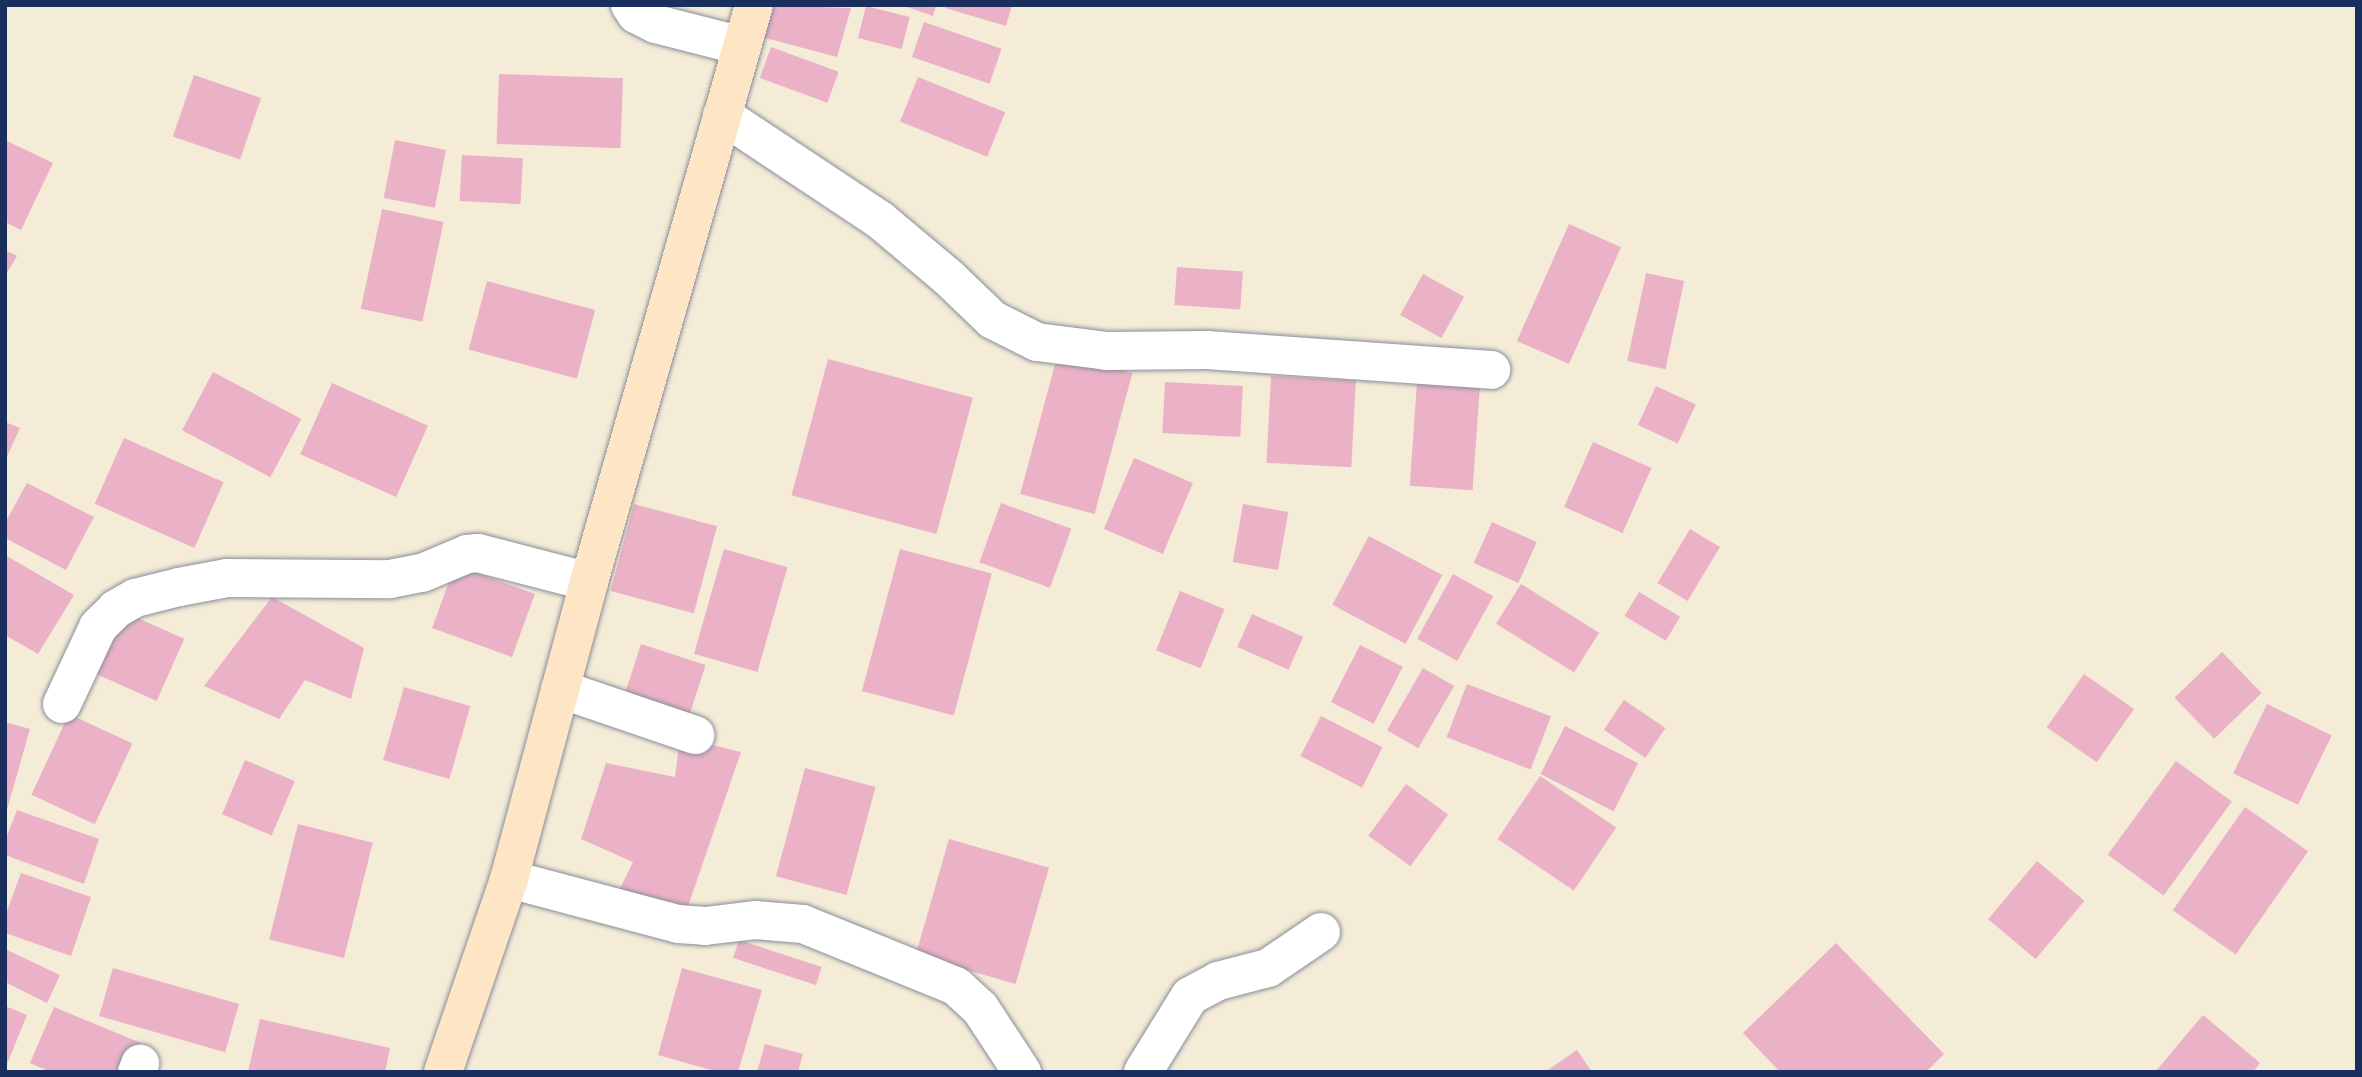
<!DOCTYPE html>
<style>
body{margin:0}
#map{position:relative;width:2362px;height:1077px;overflow:hidden;background:#f4ecd7;font-family:Mali,sans-serif}
div>[style]{position:absolute}
.building>*{inset:0;background:#ebb1c6;transform-origin:0 0}
.roads{filter:drop-shadow(0 0 2px #888e9a) drop-shadow(0 0 2px #888e9a)}
.minor>*{height:38px;margin:-19px;padding:0 19px;transform-origin:19px;border-radius:19px;background:#fff}
.secondary>*{height:38px;margin:-19px;padding:0 19px;transform-origin:19px;border-radius:19px;background:#fde5c5}
span{translate:-50% -50%;white-space:nowrap;text-align:center;line-height:1.15;-webkit-text-stroke:5px #fdfcf7;paint-order:stroke}
.frame{position:absolute;inset:0;border:7px solid #1b2f5e;pointer-events:none}
</style>
<div id="map">
<div class="building">
<div style="clip-path:polygon(764px 5px,851px 8px,837px 57px,755px 35px)"></div>
<div style="clip-path:polygon(901px 5px,936px 5px,933px 16px)"></div>
<div style="clip-path:polygon(946px 5px,1012px 5px,1006px 26px,945px 8px)"></div>
<div style="left:866px;top:6px;width:45px;height:33px;rotate:14deg"></div>
<div style="left:924px;top:22px;width:82px;height:37px;rotate:19deg"></div>
<div style="left:771px;top:47px;width:72px;height:33px;rotate:20deg"></div>
<div style="left:499px;top:74px;width:124px;height:70px;rotate:2deg"></div>
<div style="left:194px;top:75px;width:71px;height:65px;rotate:19deg"></div>
<div style="left:918px;top:77px;width:94px;height:48px;rotate:22deg"></div>
<div style="clip-path:polygon(5px 140px,53px 163px,21px 230px,5px 222px)"></div>
<div style="left:395px;top:140px;width:52px;height:59px;rotate:11deg"></div>
<div style="left:462px;top:155px;width:61px;height:46px;rotate:3deg"></div>
<div style="left:382px;top:209px;width:63px;height:102px;rotate:12deg"></div>
<div style="left:1569px;top:224px;width:57px;height:128px;rotate:24deg"></div>
<div style="clip-path:polygon(5px 250px,17px 256px,5px 276px)"></div>
<div style="left:1177px;top:267px;width:66px;height:38px;rotate:4deg"></div>
<div style="left:1646px;top:273px;width:39px;height:90px;rotate:12deg"></div>
<div style="left:1423px;top:274px;width:47px;height:47px;rotate:29deg"></div>
<div style="left:487px;top:281px;width:112px;height:71px;rotate:15deg"></div>
<div style="left:1058px;top:353px;width:77px;height:146px;rotate:15deg"></div>
<div style="left:828px;top:359px;width:150px;height:141px;rotate:15deg"></div>
<div style="left:213px;top:372px;width:100px;height:66px;rotate:28deg"></div>
<div style="left:1271px;top:376px;width:85px;height:87px;rotate:3deg"></div>
<div style="left:1165px;top:382px;width:78px;height:51px;rotate:3deg"></div>
<div style="left:1417px;top:382px;width:63px;height:104px;rotate:4deg"></div>
<div style="left:332px;top:383px;width:105px;height:78px;rotate:24deg"></div>
<div style="left:1656px;top:386px;width:44px;height:43px;rotate:25deg"></div>
<div style="clip-path:polygon(5px 422px,20px 428px,5px 461px)"></div>
<div style="left:124px;top:438px;width:109px;height:72px;rotate:24deg"></div>
<div style="left:1593px;top:442px;width:64px;height:71px;rotate:24deg"></div>
<div style="left:1134px;top:458px;width:64px;height:77px;rotate:23deg"></div>
<div style="clip-path:polygon(27px 483px,94px 517px,66px 570px,5px 538px,5px 523px)"></div>
<div style="left:1001px;top:503px;width:75px;height:63px;rotate:20deg"></div>
<div style="left:634px;top:504px;width:86px;height:90px;rotate:15deg"></div>
<div style="left:1243px;top:504px;width:46px;height:59px;rotate:10deg"></div>
<div style="left:1492px;top:522px;width:49px;height:45px;rotate:24deg"></div>
<div style="left:1690px;top:529px;width:35px;height:63px;rotate:31deg"></div>
<div style="left:1369px;top:536px;width:83px;height:78px;rotate:28deg"></div>
<div style="left:724px;top:549px;width:66px;height:109px;rotate:16deg"></div>
<div style="left:900px;top:549px;width:95px;height:147px;rotate:15deg"></div>
<div style="clip-path:polygon(5px 555px,74px 595px,38px 654px,5px 635px)"></div>
<div style="left:455px;top:565px;width:85px;height:67px;rotate:20deg"></div>
<div style="left:1453px;top:574px;width:46px;height:74px;rotate:29deg"></div>
<div style="left:1521px;top:584px;width:92px;height:47px;rotate:32deg"></div>
<div style="left:1180px;top:591px;width:48px;height:64px;rotate:22deg"></div>
<div style="left:1639px;top:592px;width:48px;height:28px;rotate:31deg"></div>
<div style="clip-path:polygon(272px 597px,364px 648px,351px 699px,305px 680px,279px 719px,204px 686px)"></div>
<div style="left:124px;top:612px;width:66px;height:68px;rotate:24deg"></div>
<div style="left:1252px;top:614px;width:56px;height:36px;rotate:24deg"></div>
<div style="left:641px;top:644px;width:68px;height:51px;rotate:18deg"></div>
<div style="left:1360px;top:645px;width:48px;height:64px;rotate:27deg"></div>
<div style="left:2222px;top:652px;width:57px;height:66px;rotate:46deg"></div>
<div style="left:1423px;top:668px;width:36px;height:72px;rotate:30deg"></div>
<div style="left:2084px;top:674px;width:61px;height:65px;rotate:35deg"></div>
<div style="left:1467px;top:684px;width:90px;height:57px;rotate:21deg"></div>
<div style="left:404px;top:687px;width:69px;height:76px;rotate:16deg"></div>
<div style="left:1624px;top:700px;width:50px;height:36px;rotate:34deg"></div>
<div style="left:2267px;top:704px;width:72px;height:77px;rotate:26deg"></div>
<div style="left:69px;top:714px;width:70px;height:89px;rotate:25deg"></div>
<div style="left:1321px;top:716px;width:69px;height:45px;rotate:27deg"></div>
<div style="clip-path:polygon(5px 722px,30px 729px,6px 813px,5px 813px)"></div>
<div style="left:1565px;top:726px;width:82px;height:54px;rotate:27deg"></div>
<div style="clip-path:polygon(680px 737px,741px 752px,682px 924px,614px 901px,633px 862px,581px 839px,606px 763px,675px 777px)"></div>
<div style="left:245px;top:760px;width:54px;height:59px;rotate:23deg"></div>
<div style="left:2176px;top:761px;width:69px;height:116px;rotate:36deg"></div>
<div style="left:805px;top:768px;width:73px;height:112px;rotate:15deg"></div>
<div style="left:1540px;top:776px;width:92px;height:76px;rotate:34deg"></div>
<div style="left:1406px;top:784px;width:52px;height:64px;rotate:36deg"></div>
<div style="left:2245px;top:807px;width:77px;height:126px;rotate:35deg"></div>
<div style="clip-path:polygon(17px 810px,99px 839px,84px 884px,5px 855px,5px 841px)"></div>
<div style="left:298px;top:824px;width:77px;height:119px;rotate:14deg"></div>
<div style="left:949px;top:839px;width:104px;height:121px;rotate:16deg"></div>
<div style="left:2037px;top:861px;width:62px;height:76px;rotate:40deg"></div>
<div style="clip-path:polygon(21px 873px,91px 897px,71px 956px,5px 933px,5px 916px)"></div>
<div style="left:739px;top:940px;width:87px;height:19px;rotate:18deg"></div>
<div style="clip-path:polygon(1836px 943px,1944px 1054px,1926px 1072px,1780px 1072px,1743px 1033px)"></div>
<div style="clip-path:polygon(5px 949px,60px 975px,47px 1003px,5px 982px)"></div>
<div style="left:113px;top:968px;width:131px;height:50px;rotate:16deg"></div>
<div style="clip-path:polygon(682px 968px,762px 990px,738px 1072px,718px 1072px,658px 1055px)"></div>
<div style="clip-path:polygon(5px 1006px,27px 1015px,5px 1069px)"></div>
<div style="clip-path:polygon(54px 1007px,141px 1043px,129px 1072px,51px 1072px,30px 1063px)"></div>
<div style="clip-path:polygon(2203px 1015px,2260px 1063px,2253px 1072px,2155px 1072px)"></div>
<div style="clip-path:polygon(260px 1019px,390px 1048px,385px 1072px,248px 1072px)"></div>
<div style="clip-path:polygon(765px 1044px,803px 1054px,798px 1072px,757px 1072px)"></div>
<div style="clip-path:polygon(1577px 1050px,1592px 1072px,1545px 1072px)"></div>
</div>
<div class="roads">
<div class="minor">
<div style="left:630px;top:5px;width:11px;rotate:56deg"></div>
<div style="left:636px;top:14px;width:22px;rotate:27deg"></div>
<div style="left:656px;top:24px;width:89px;rotate:14.3deg"></div>
<div style="left:722px;top:115px;width:190px;rotate:33.6deg"></div>
<div style="left:880px;top:220px;width:90px;rotate:40deg"></div>
<div style="left:949px;top:278px;width:61px;rotate:43.7deg"></div>
<div style="left:993px;top:320px;width:49px;rotate:26.6deg"></div>
<div style="left:1037px;top:342px;width:71px;rotate:7.3deg"></div>
<div style="left:1107px;top:351px;width:100px;rotate:-0.6deg"></div>
<div style="left:1207px;top:350px;width:285px;rotate:4deg"></div>
<div style="left:560px;top:689px;width:143px;rotate:18.8deg"></div>
<div style="left:62px;top:704px;width:85px;rotate:-64.9deg"></div>
<div style="left:98px;top:627px;width:25px;rotate:-45deg"></div>
<div style="left:116px;top:609px;width:22px;rotate:-30deg"></div>
<div style="left:135px;top:598px;width:45px;rotate:-14deg"></div>
<div style="left:179px;top:587px;width:49px;rotate:-10.6deg"></div>
<div style="left:227px;top:578px;width:163px;rotate:0.4deg"></div>
<div style="left:390px;top:579px;width:33px;rotate:-11deg"></div>
<div style="left:422px;top:573px;width:49px;rotate:-22.9deg"></div>
<div style="left:467px;top:554px;width:11px;rotate:-5deg"></div>
<div style="left:478px;top:553px;width:115px;rotate:14.6deg"></div>
<div style="left:509px;top:879px;width:175px;rotate:14.9deg"></div>
<div style="left:678px;top:924px;width:27px;rotate:4deg"></div>
<div style="left:705px;top:926px;width:50px;rotate:-6.8deg"></div>
<div style="left:755px;top:920px;width:48px;rotate:4.8deg"></div>
<div style="left:803px;top:924px;width:165px;rotate:22.1deg"></div>
<div style="left:956px;top:986px;width:33px;rotate:43deg"></div>
<div style="left:980px;top:1008px;width:77px;rotate:56.7deg"></div>
<div style="left:137px;top:1072px;width:9px;rotate:-69deg"></div>
<div style="left:1143px;top:1072px;width:89px;rotate:-58.3deg"></div>
<div style="left:1190px;top:996px;width:32px;rotate:-28deg"></div>
<div style="left:1218px;top:981px;width:52px;rotate:-14.6deg"></div>
<div style="left:1268px;top:968px;width:64px;rotate:-34.2deg"></div>
</div>
<div class="secondary">
<div style="left:443px;top:1072px;width:204px;rotate:-71.1deg"></div>
<div style="left:509px;top:879px;width:308px;rotate:-74.9deg"></div>
<div style="left:589px;top:582px;width:600px;rotate:-74.04deg"></div>
</div>
</div>
<div class="frame"></div>
</div>
